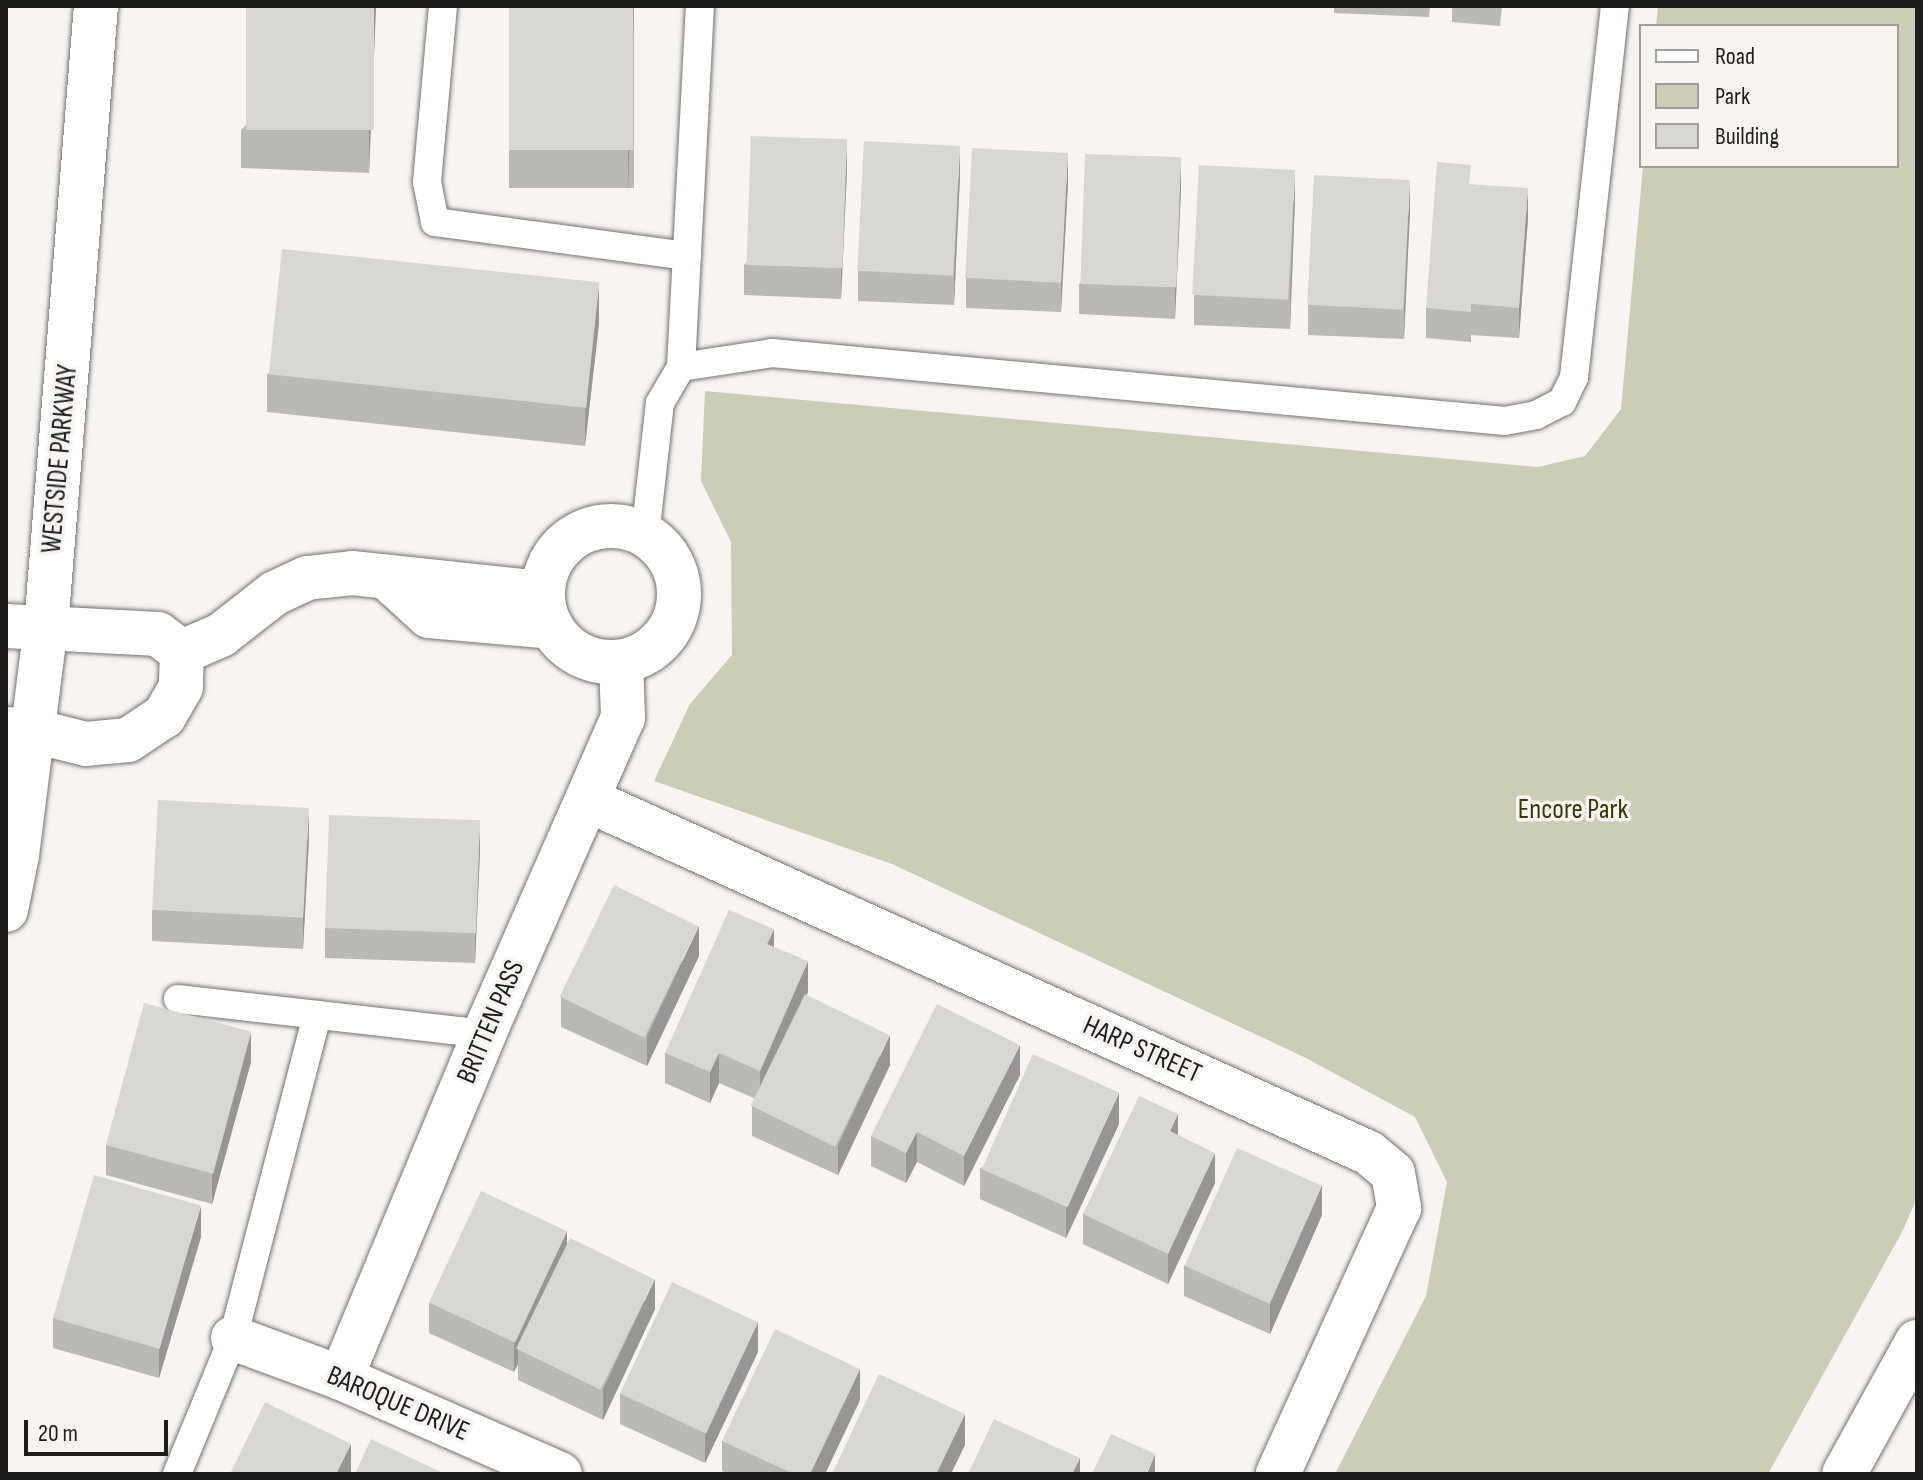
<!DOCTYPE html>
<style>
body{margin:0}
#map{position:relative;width:1923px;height:1480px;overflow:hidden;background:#f7f4f2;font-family:"Sofia Sans Condensed",sans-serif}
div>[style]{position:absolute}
.green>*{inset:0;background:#cbcdb5}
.roads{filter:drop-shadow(0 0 2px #747170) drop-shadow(0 0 2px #747170)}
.service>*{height:28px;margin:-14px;padding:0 14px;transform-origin:14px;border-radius:14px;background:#fff}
.minor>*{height:44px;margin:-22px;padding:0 22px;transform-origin:22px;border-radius:22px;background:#fff}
.minor>.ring{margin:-22px;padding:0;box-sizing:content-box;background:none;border:44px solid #fff;border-radius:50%}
.tertiary>*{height:44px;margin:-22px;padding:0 22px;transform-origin:22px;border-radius:22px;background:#fff}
.secondary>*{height:44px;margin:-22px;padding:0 22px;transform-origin:22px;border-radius:22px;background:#fff}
.wall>*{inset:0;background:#bbb9b6;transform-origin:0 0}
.shaded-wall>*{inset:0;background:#989694}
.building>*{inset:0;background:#d9d7d4;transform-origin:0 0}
span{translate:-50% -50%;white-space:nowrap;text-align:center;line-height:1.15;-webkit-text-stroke:7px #f7f4f2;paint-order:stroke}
.street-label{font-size:28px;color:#1e1d1c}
.park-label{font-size:28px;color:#383902}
.frame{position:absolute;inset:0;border:8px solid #1e1d1c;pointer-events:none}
.legend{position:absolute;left:1639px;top:24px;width:260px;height:144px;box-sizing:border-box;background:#f7f4f2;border:2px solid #a09e9c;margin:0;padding:10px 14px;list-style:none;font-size:24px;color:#1e1d1c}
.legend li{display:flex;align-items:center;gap:16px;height:40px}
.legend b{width:40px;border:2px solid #a09e9c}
.scale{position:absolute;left:24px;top:1420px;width:144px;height:36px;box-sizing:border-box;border:4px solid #1e1d1c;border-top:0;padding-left:10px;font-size:24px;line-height:28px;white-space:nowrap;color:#1e1d1c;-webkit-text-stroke:6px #f7f4f2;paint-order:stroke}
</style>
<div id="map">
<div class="green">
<div style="clip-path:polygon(1658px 6px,1917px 6px,1917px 1198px,1902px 1232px,1768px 1474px,1335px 1474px,1426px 1296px,1447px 1182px,1415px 1117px,1304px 1057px,892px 864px,654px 781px,690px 704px,732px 655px,731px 542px,701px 481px,705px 391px,1538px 467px,1585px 456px,1621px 409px,1643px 166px,1897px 166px,1897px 26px,1656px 26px)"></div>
</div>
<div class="roads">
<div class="service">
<div style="left:443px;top:6px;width:177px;rotate:95.2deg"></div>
<div style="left:427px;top:182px;width:41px;rotate:78.7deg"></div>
<div style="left:435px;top:222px;width:254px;rotate:7.7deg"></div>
<div style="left:681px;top:367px;width:92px;rotate:-8.7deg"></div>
<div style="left:772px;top:353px;width:736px;rotate:5.3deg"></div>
<div style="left:1505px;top:421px;width:32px;rotate:-11deg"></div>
<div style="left:1536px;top:415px;width:29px;rotate:-27deg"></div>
<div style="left:1562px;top:402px;width:28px;rotate:-64deg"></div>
<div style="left:1574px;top:377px;width:373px;rotate:-83.7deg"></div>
<div style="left:645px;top:536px;width:134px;rotate:-83.6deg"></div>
<div style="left:660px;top:403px;width:42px;rotate:-59.7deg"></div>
<div style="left:681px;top:367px;width:361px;rotate:-87deg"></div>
<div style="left:178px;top:999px;width:308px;rotate:6.5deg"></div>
<div style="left:177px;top:1474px;width:147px;rotate:-67.6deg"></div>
<div style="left:233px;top:1338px;width:334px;rotate:-75.4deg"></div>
</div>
<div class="minor">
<div class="ring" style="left:543px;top:526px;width:92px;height:92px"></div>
<div style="left:386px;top:577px;width:58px;rotate:42.2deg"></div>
<div style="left:429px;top:616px;width:123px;rotate:5.1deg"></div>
<div style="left:6px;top:626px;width:152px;rotate:3deg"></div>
<div style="left:158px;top:634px;width:30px;rotate:37deg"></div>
<div style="left:182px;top:652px;width:35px;rotate:92deg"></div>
<div style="left:181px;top:687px;width:34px;rotate:120deg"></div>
<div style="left:164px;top:716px;width:43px;rotate:146.3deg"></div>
<div style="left:128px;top:740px;width:42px;rotate:174.6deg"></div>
<div style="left:86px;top:744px;width:54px;rotate:-166deg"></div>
<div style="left:34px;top:731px;width:28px;rotate:-176deg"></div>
<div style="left:182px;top:652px;width:43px;rotate:-23.6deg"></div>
<div style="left:221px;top:635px;width:68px;rotate:-37.9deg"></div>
<div style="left:275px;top:593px;width:35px;rotate:-25deg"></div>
<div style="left:307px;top:578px;width:45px;rotate:-6.3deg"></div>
<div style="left:352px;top:573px;width:192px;rotate:6deg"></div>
<div style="left:588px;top:800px;width:857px;rotate:24.32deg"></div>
<div style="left:1369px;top:1153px;width:31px;rotate:40deg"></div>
<div style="left:1393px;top:1173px;width:36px;rotate:80deg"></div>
<div style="left:1399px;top:1208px;width:292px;rotate:114.5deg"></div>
<div style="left:233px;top:1338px;width:115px;rotate:20.3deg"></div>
<div style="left:341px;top:1378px;width:239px;rotate:23.7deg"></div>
<div style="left:341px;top:1378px;width:373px;rotate:-67.4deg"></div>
<div style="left:484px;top:1034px;width:345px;rotate:-66.3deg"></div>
<div style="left:623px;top:718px;width:56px;rotate:-92deg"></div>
</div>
<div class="tertiary">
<div style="left:1844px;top:1474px;width:151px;rotate:-61.1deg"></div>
</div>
<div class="secondary">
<div style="left:6px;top:910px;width:56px;rotate:-78.7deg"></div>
<div style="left:17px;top:855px;width:230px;rotate:-82.8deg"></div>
<div style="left:46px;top:627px;width:623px;rotate:-85.4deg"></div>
</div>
</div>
<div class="wall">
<div style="clip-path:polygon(376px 6px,369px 173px,241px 168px,241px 130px)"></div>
<div style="left:509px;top:6px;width:125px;height:182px"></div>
<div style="clip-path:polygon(1334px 6px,1430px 6px,1429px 17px,1334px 13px)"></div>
<div style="clip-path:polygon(1452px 6px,1502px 6px,1500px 26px,1452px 22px)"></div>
<div style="clip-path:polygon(1518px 6px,1547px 6px,1547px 8px)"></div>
<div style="clip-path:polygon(847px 170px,841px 299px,744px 295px,744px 265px)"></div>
<div style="clip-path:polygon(960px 176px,954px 305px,858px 301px,858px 271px)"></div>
<div style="clip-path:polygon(1068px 183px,1061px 312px,966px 308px,966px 278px)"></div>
<div style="clip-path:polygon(1471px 184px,1528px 218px,1519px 338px,1471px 335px,1471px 342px,1426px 338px,1426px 308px)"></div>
<div style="clip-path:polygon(1181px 189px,1175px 319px,1079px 314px,1079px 284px)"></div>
<div style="clip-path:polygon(1295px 200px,1290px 329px,1194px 325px,1194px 295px)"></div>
<div style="clip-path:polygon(1410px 210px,1404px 339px,1308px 335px,1308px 305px)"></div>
<div style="clip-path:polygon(599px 323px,585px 446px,267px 412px,267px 374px)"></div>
<div style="clip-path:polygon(309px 839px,303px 949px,152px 941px,152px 910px)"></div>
<div style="clip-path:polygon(480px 851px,475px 963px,325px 958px,325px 928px)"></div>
<div style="clip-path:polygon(774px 947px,808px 992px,806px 995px,890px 1065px,838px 1175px,752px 1136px,752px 1106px,756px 1099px,719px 1083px,710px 1103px,665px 1083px,665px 1053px)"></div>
<div style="clip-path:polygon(699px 956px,647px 1066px,561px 1027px,561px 997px)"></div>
<div style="clip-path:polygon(251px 1062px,212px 1204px,106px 1175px,106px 1145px)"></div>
<div style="clip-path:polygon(1020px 1075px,964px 1186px,917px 1162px,906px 1183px,871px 1166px,871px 1136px)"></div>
<div style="clip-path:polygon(1119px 1124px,1066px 1238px,980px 1199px,980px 1168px)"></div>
<div style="clip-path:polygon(1178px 1135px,1215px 1183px,1168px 1284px,1083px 1244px,1083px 1214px)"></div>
<div style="clip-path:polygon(1322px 1215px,1270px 1334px,1184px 1296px,1184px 1266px)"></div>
<div style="clip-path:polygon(201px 1237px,159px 1378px,53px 1348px,53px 1318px)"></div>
<div style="clip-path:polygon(567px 1246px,655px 1309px,603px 1420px,518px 1380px,518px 1364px,514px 1372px,429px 1333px,429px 1303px)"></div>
<div style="clip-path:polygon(758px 1352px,705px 1463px,620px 1424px,620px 1393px)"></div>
<div style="clip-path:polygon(860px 1400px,825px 1474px,729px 1474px,722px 1471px,722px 1441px)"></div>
</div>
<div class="shaded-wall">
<div style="clip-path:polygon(374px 6px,376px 6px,369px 173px,369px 135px)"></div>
<div style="clip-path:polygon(633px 6px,634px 6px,628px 192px,628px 153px)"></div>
<div style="clip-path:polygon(847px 140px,847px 170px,841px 299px,841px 269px)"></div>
<div style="clip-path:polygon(960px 146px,960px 176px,954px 305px,954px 275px)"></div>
<div style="clip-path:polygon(1068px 153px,1068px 183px,1061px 312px,1061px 282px)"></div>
<div style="clip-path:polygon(1181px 158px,1181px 189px,1175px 319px,1175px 289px)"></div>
<div style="clip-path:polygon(1295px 170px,1295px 200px,1290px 329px,1290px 299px)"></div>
<div style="clip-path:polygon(1410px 180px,1410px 210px,1404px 339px,1404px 309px)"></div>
<div style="clip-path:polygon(1528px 188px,1528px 218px,1519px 338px,1519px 308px)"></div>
<div style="clip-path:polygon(599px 285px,599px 323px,585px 446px,585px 408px)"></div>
<div style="clip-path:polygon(309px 809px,309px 839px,303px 949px,303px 919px)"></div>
<div style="clip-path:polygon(480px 821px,480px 851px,475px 963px,475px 933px)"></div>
<div style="clip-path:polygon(699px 926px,699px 956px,647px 1066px,647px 1036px)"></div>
<div style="clip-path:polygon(774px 929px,774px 959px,767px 944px)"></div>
<div style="clip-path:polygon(808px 961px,808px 992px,760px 1101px,760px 1071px)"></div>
<div style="clip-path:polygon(251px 1032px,251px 1062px,212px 1204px,212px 1174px)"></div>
<div style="clip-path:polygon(890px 1035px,890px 1065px,838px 1175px,838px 1145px)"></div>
<div style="clip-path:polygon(1020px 1045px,1020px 1075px,964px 1186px,964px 1156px)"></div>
<div style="clip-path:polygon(719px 1053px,719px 1083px,710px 1103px,710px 1072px)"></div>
<div style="clip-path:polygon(1119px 1093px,1119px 1124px,1066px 1238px,1066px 1208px)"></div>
<div style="clip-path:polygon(1178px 1114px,1178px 1144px,1170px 1131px)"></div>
<div style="clip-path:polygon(917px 1132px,917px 1162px,906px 1183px,906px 1153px)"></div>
<div style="clip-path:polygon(1215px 1153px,1215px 1183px,1168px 1284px,1168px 1254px)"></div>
<div style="clip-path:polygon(1322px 1185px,1322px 1215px,1270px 1334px,1270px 1304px)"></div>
<div style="clip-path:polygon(201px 1206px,201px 1237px,159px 1378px,159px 1348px)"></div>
<div style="clip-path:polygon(567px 1231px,567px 1261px,518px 1350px,518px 1364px,514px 1372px,514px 1342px)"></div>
<div style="clip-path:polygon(655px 1279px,655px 1309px,603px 1420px,603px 1389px)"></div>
<div style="clip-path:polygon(758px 1322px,758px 1352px,705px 1463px,705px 1433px)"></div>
<div style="clip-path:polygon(860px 1369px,860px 1400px,825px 1474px,810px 1474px)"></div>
<div style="clip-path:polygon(965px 1414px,965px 1445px,951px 1474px,936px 1474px)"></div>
<div style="clip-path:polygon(351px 1444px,351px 1474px,336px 1474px)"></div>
<div style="clip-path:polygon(1155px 1454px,1155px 1474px,1147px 1474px)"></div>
<div style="clip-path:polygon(1080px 1458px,1080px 1474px,1072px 1474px)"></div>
</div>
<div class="building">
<div style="left:246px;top:6px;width:128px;height:124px"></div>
<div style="left:509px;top:6px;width:124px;height:144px"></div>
<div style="left:751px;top:136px;width:96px;height:129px;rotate:2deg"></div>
<div style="left:864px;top:141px;width:96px;height:130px;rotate:3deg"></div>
<div style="left:972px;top:148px;width:96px;height:130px;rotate:3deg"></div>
<div style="left:1085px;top:154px;width:96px;height:130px;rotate:2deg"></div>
<div style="clip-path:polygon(1437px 162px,1471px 165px,1469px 184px,1528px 188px,1519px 308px,1471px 304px,1471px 312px,1426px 308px)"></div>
<div style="left:1199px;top:165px;width:96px;height:130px;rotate:3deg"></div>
<div style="left:1314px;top:175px;width:96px;height:130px;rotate:3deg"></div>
<div style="left:282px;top:249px;width:319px;height:126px;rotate:6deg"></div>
<div style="left:158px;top:800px;width:151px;height:110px;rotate:3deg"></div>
<div style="left:329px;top:815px;width:151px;height:113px;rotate:2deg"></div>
<div style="left:614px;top:885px;width:94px;height:124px;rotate:26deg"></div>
<div style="clip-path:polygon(729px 910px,774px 929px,767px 944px,808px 961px,760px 1071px,719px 1053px,710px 1072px,665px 1053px)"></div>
<div style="left:805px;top:994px;width:94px;height:124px;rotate:26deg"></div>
<div style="left:144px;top:1003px;width:111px;height:147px;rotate:15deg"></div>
<div style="clip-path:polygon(937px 1004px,1020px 1045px,964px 1156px,917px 1132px,906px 1153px,871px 1136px)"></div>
<div style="left:1033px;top:1054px;width:94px;height:126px;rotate:24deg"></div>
<div style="clip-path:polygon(1139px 1096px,1178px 1114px,1170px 1131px,1215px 1153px,1168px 1254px,1083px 1214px)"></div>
<div style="left:1237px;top:1148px;width:93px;height:129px;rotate:24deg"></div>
<div style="left:94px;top:1175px;width:111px;height:149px;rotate:16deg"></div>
<div style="left:481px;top:1191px;width:95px;height:123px;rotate:25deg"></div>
<div style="left:570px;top:1238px;width:94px;height:123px;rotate:26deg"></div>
<div style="left:672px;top:1282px;width:95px;height:123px;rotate:25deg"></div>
<div style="clip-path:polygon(775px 1329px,860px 1369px,810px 1474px,794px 1474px,722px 1441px)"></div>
<div style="clip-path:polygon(879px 1374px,965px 1414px,936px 1474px,832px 1474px)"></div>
<div style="clip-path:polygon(265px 1402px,351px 1444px,336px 1474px,230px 1474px)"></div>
<div style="clip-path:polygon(994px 1419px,1080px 1458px,1072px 1474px,968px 1474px)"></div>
<div style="clip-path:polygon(1111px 1434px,1155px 1454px,1147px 1473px,1150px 1474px,1092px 1474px)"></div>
<div style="clip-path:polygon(371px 1439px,445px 1474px,355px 1474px)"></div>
</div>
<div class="street-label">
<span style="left:60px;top:459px;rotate:-85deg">WESTSIDE PARKWAY</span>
<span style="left:491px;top:1022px;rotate:-67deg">BRITTEN PASS</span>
<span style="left:1142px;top:1050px;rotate:24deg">HARP STREET</span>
<span style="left:398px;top:1404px;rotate:23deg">BAROQUE DRIVE</span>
</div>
<div class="park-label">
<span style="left:1573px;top:810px">Encore Park</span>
</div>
<div class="frame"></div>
<ul class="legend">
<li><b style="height:10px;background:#fff"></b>Road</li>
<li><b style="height:22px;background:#cbcdb5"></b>Park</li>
<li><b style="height:22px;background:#d9d7d4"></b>Building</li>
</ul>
<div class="scale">20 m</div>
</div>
